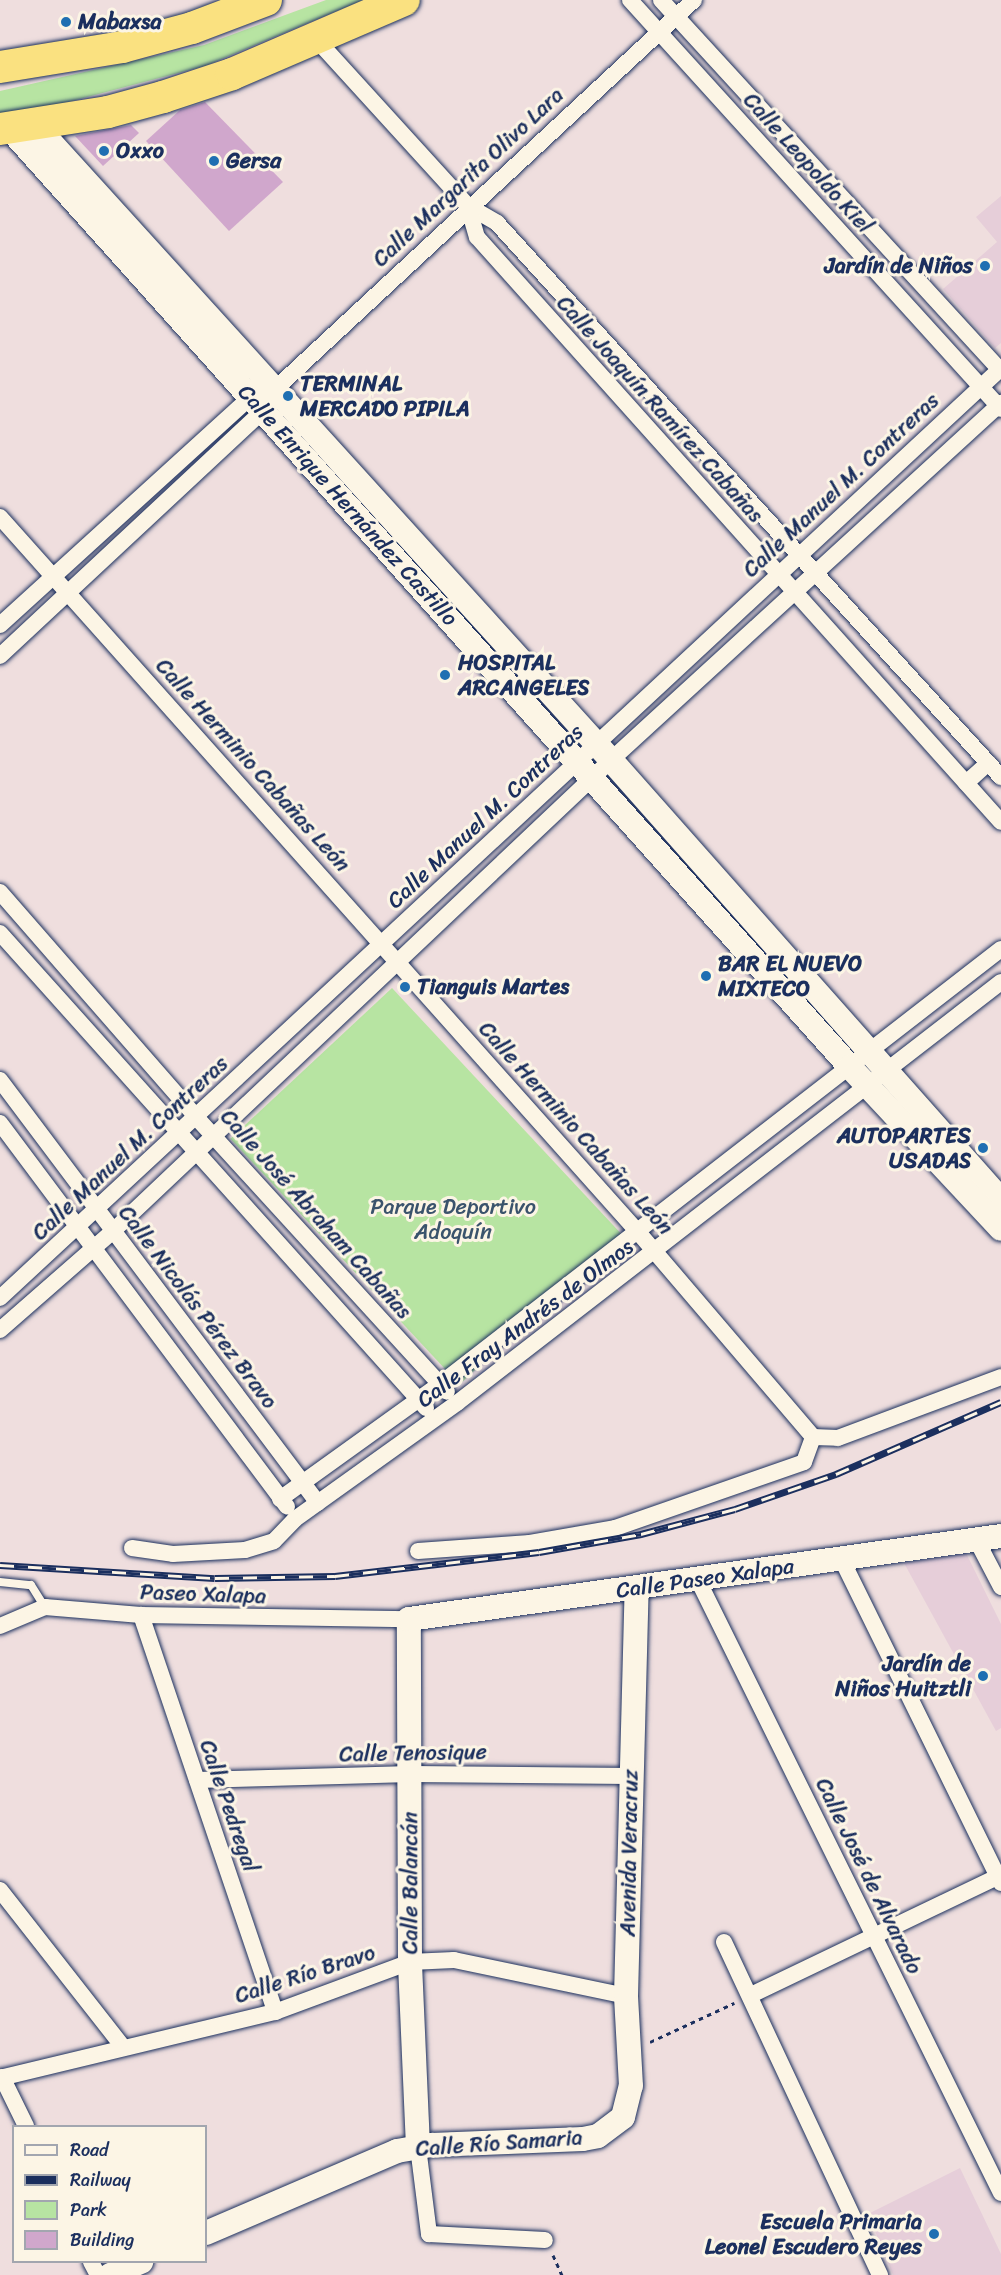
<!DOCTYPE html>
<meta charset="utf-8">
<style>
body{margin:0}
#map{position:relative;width:1001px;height:2275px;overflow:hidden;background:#efdede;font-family:Sriracha,sans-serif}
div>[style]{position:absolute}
.built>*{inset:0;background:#e6ced9}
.green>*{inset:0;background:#b7e4a2;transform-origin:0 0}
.building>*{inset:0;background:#d0a7cc}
.path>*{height:3px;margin-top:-1.5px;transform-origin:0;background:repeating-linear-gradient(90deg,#1b2f5e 0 4.5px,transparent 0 9px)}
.roads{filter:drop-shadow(0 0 2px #1b2f5e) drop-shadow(0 0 2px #1b2f5e)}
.lane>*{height:8px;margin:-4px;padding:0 4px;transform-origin:4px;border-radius:4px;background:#fcf5e5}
.street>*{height:16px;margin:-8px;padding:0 8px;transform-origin:8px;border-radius:8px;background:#fcf5e5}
.secondary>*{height:24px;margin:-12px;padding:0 12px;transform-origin:12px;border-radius:12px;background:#fcf5e5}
.highway>*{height:32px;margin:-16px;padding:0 16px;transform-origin:16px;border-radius:16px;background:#fae180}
.rail>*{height:7px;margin-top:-3.5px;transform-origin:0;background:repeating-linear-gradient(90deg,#fcf5e5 0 14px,#1b2f5e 0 28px);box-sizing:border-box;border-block:2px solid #1b2f5e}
.dots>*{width:16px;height:16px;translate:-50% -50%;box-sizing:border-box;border:3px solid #fcf5e5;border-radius:50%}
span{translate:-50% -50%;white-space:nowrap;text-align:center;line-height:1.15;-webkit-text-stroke:6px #fcf5e5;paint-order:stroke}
.poi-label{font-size:22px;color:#1b2f5e;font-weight:700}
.left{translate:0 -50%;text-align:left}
.right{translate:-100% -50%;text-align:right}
.street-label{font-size:22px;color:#1b2f5e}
.park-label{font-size:22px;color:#3a536c}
.legend{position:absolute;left:12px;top:2125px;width:195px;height:138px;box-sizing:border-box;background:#fcf5e5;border:2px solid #a2a6af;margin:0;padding:8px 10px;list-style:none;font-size:18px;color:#1b2f5e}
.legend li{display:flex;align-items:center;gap:12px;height:30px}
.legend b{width:30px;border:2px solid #a2a6af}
</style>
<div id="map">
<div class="built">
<div style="clip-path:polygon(1001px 196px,1001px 343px,995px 348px,943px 289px,997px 242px,976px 217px)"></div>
<div style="clip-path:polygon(966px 1553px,1001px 1624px,1001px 1728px,996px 1731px,904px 1563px)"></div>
<div style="clip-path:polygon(960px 2168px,1001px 2254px,1001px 2275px,893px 2275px,868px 2214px)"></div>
</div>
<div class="green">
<div style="clip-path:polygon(326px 0,363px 0,205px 66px,0 120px,0 91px,204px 45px)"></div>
<div style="left:392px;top:988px;width:336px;height:221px;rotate:47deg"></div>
</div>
<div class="building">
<div style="clip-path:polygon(205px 102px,283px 182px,229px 231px,146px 141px,180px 110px)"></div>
<div style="clip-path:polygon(131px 125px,139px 133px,103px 166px,75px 136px)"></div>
</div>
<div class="path">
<div style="left:650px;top:2042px;width:93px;rotate:-24.9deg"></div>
<div style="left:553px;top:2255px;width:22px;rotate:66deg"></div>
</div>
<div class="roads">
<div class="lane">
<div style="left:0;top:1582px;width:31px;rotate:6deg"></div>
<div style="left:31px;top:1585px;width:26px;rotate:58deg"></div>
</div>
<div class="street">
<div style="left:630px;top:0;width:552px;rotate:47.79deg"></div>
<div style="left:661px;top:0;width:503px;rotate:47.5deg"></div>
<div style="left:316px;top:39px;width:226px;rotate:47.7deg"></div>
<div style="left:468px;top:206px;width:34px;rotate:30deg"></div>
<div style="left:497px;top:223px;width:749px;rotate:47.71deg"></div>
<div style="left:468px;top:206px;width:32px;rotate:74deg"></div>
<div style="left:477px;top:237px;width:785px;rotate:48.15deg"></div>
<div style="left:0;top:517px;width:958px;rotate:48.26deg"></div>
<div style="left:638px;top:1232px;width:270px;rotate:49.5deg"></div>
<div style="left:813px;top:1437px;width:25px;rotate:2deg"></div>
<div style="left:838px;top:1438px;width:174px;rotate:-20.5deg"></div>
<div style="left:0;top:625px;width:339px;rotate:-42.3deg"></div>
<div style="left:251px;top:397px;width:9px;rotate:-21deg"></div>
<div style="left:0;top:656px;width:359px;rotate:-43deg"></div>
<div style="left:263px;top:411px;width:24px;rotate:-62deg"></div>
<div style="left:274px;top:390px;width:573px;rotate:-42.88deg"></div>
<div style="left:966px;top:783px;width:30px;rotate:-42deg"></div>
<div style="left:0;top:892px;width:298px;rotate:48.9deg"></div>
<div style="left:196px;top:1117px;width:372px;rotate:47.6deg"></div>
<div style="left:0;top:933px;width:638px;rotate:48.11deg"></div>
<div style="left:0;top:1080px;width:529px;rotate:53.07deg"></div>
<div style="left:0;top:1123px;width:479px;rotate:53.2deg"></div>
<div style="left:0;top:1298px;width:1366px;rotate:-42.89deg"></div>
<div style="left:0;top:1330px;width:150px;rotate:-41.2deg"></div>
<div style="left:113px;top:1231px;width:685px;rotate:-43.4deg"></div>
<div style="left:611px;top:760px;width:529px;rotate:-42.47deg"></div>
<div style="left:280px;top:1499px;width:197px;rotate:-35.7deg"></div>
<div style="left:440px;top:1384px;width:710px;rotate:-37.79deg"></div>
<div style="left:977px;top:1541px;width:52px;rotate:62.4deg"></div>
<div style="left:132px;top:1548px;width:41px;rotate:8.3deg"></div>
<div style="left:173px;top:1554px;width:72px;rotate:-3.2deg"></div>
<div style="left:245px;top:1550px;width:30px;rotate:-17deg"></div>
<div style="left:274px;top:1541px;width:30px;rotate:-46deg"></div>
<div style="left:295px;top:1519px;width:199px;rotate:-35.6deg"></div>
<div style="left:457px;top:1403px;width:688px;rotate:-37.74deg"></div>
<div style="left:418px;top:1551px;width:112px;rotate:-4.1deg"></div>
<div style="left:530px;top:1543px;width:86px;rotate:-10deg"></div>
<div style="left:615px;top:1528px;width:200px;rotate:-19.2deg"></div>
<div style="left:804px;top:1462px;width:27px;rotate:-70deg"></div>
<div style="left:842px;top:1560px;width:360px;rotate:63.8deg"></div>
<div style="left:697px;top:1578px;width:686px;rotate:63.7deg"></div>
<div style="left:141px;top:1615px;width:419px;rotate:71.3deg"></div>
<div style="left:0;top:1626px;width:49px;rotate:-22.9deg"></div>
<div style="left:45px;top:1607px;width:96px;rotate:4.8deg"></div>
<div style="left:141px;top:1615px;width:268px;rotate:0.9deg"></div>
<div style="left:197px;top:1780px;width:214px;rotate:-1.6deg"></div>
<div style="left:411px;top:1774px;width:220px;rotate:0.5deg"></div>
<div style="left:0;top:1890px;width:199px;rotate:51.9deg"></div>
<div style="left:724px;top:1942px;width:368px;rotate:64.9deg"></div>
<div style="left:751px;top:1995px;width:277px;rotate:-25.6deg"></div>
<div style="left:2px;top:2077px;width:55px;rotate:63.9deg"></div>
<div style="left:0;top:2078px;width:283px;rotate:-13.5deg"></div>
<div style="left:275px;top:2012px;width:144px;rotate:-20.3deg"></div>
<div style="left:410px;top:1962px;width:44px;rotate:-2.6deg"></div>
<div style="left:454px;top:1960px;width:176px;rotate:11.8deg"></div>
<div style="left:418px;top:2147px;width:88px;rotate:82.8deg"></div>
<div style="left:429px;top:2234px;width:116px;rotate:3deg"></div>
<div style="left:91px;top:2262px;width:15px;rotate:62deg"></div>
</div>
<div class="secondary">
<div style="left:35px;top:125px;width:857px;rotate:47.79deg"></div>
<div style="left:611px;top:760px;width:588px;rotate:48.45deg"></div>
<div style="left:9px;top:128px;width:1261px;rotate:48.15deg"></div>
<div style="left:850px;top:1067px;width:221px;rotate:47deg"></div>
<div style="left:418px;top:2147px;width:185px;rotate:-92.5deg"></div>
<div style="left:410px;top:1962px;width:343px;rotate:-90.2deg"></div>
<div style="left:409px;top:1619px;width:598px;rotate:-7.98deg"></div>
<div style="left:206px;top:2233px;width:208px;rotate:-23.2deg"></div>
<div style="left:397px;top:2151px;width:36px;rotate:-10deg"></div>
<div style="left:432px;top:2145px;width:151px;rotate:-2.3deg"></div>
<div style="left:583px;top:2139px;width:15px;rotate:-11deg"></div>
<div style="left:598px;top:2136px;width:31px;rotate:-37deg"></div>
<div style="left:623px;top:2117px;width:32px;rotate:-76deg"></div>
<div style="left:631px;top:2086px;width:90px;rotate:-93.2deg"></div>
<div style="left:626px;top:1996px;width:408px;rotate:-88.5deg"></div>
<div style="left:110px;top:2275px;width:34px;rotate:-23deg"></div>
</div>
<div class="highway">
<div style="left:0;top:67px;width:124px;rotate:-9.3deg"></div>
<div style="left:122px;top:47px;width:73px;rotate:-15.2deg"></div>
<div style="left:192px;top:28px;width:79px;rotate:-20.7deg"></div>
<div style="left:0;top:129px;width:109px;rotate:-8.9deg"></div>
<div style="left:108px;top:112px;width:57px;rotate:-15.3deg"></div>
<div style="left:163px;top:97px;width:73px;rotate:-18.4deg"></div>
<div style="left:232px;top:74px;width:187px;rotate:-23.3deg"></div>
</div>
</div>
<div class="rail">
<div style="left:0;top:1565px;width:215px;rotate:3.5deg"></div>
<div style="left:215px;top:1578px;width:120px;rotate:-1deg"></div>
<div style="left:335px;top:1576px;width:205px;rotate:-6.7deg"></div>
<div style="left:539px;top:1552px;width:104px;rotate:-10deg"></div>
<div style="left:641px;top:1534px;width:97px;rotate:-14.9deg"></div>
<div style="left:735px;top:1509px;width:107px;rotate:-19.1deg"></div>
<div style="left:836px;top:1474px;width:180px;rotate:-23.6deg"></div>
</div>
<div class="dots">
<div style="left:66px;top:22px;background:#1f6fb2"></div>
<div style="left:104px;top:151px;background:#1f6fb2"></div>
<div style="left:214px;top:161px;background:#1f6fb2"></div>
<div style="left:985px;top:266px;background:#1f6fb2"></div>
<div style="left:288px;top:396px;background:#1f6fb2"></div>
<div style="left:445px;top:675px;background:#1f6fb2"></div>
<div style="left:706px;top:976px;background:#1f6fb2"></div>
<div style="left:405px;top:987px;background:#1f6fb2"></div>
<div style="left:983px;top:1148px;background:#1f6fb2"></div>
<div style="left:983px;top:1676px;background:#1f6fb2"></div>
<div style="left:934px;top:2234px;background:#1f6fb2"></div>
</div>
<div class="poi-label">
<span class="left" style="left:78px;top:22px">Mabaxsa</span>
<span class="left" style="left:116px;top:151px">Oxxo</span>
<span class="left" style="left:226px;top:161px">Gersa</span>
<span class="right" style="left:973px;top:266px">Jardín de Niños</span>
<span class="left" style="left:300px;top:396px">TERMINAL<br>MERCADO PIPILA</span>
<span class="left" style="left:458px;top:675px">HOSPITAL<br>ARCANGELES</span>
<span class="left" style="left:718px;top:976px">BAR EL NUEVO<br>MIXTECO</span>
<span class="left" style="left:417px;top:987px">Tianguis Martes</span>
<span class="right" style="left:971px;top:1148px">AUTOPARTES<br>USADAS</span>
<span class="right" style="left:971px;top:1676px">Jardín de<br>Niños Huitztli</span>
<span class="right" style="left:922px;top:2234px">Escuela Primaria<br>Leonel Escudero Reyes</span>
</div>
<div class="street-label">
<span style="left:808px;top:163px;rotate:48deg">Calle Leopoldo Kiel</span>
<span style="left:468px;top:177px;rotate:-43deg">Calle Margarita Olivo Lara</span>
<span style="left:660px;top:409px;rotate:48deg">Calle Joaquín Ramírez Cabañas</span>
<span style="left:841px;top:485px;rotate:-43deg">Calle Manuel M. Contreras</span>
<span style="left:348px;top:505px;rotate:48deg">Calle Enrique Hernández Castillo</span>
<span style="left:253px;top:765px;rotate:48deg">Calle Herminio Cabañas León</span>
<span style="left:485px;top:816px;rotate:-43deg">Calle Manuel M. Contreras</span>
<span style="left:576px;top:1128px;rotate:48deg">Calle Herminio Cabañas León</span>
<span style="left:130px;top:1148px;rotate:-43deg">Calle Manuel M. Contreras</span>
<span style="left:316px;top:1214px;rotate:48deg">Calle José Abraham Cabañas</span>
<span style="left:198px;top:1307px;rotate:53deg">Calle Nicolás Pérez Bravo</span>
<span style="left:525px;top:1323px;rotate:-37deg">Calle Fray Andrés de Olmos</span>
<span style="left:705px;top:1578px;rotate:-8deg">Calle Paseo Xalapa</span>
<span style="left:203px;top:1594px;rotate:2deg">Paseo Xalapa</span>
<span style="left:413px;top:1753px;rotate:-1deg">Calle Tenosique</span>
<span style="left:229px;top:1806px;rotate:71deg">Calle Pedregal</span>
<span style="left:629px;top:1853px;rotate:-89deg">Avenida Veracruz</span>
<span style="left:869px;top:1876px;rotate:64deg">Calle José de Alvarado</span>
<span style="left:410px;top:1883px;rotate:-90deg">Calle Balancán</span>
<span style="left:305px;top:1974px;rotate:-18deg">Calle Río Bravo</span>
<span style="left:499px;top:2143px;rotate:-4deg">Calle Río Samaria</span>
</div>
<div class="park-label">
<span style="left:453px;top:1219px">Parque Deportivo<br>Adoquín</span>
</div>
<ul class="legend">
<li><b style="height:8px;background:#fcf5e5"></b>Road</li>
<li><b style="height:8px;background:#1b2f5e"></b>Railway</li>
<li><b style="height:16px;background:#b7e4a2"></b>Park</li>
<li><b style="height:16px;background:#d0a7cc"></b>Building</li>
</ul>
</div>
